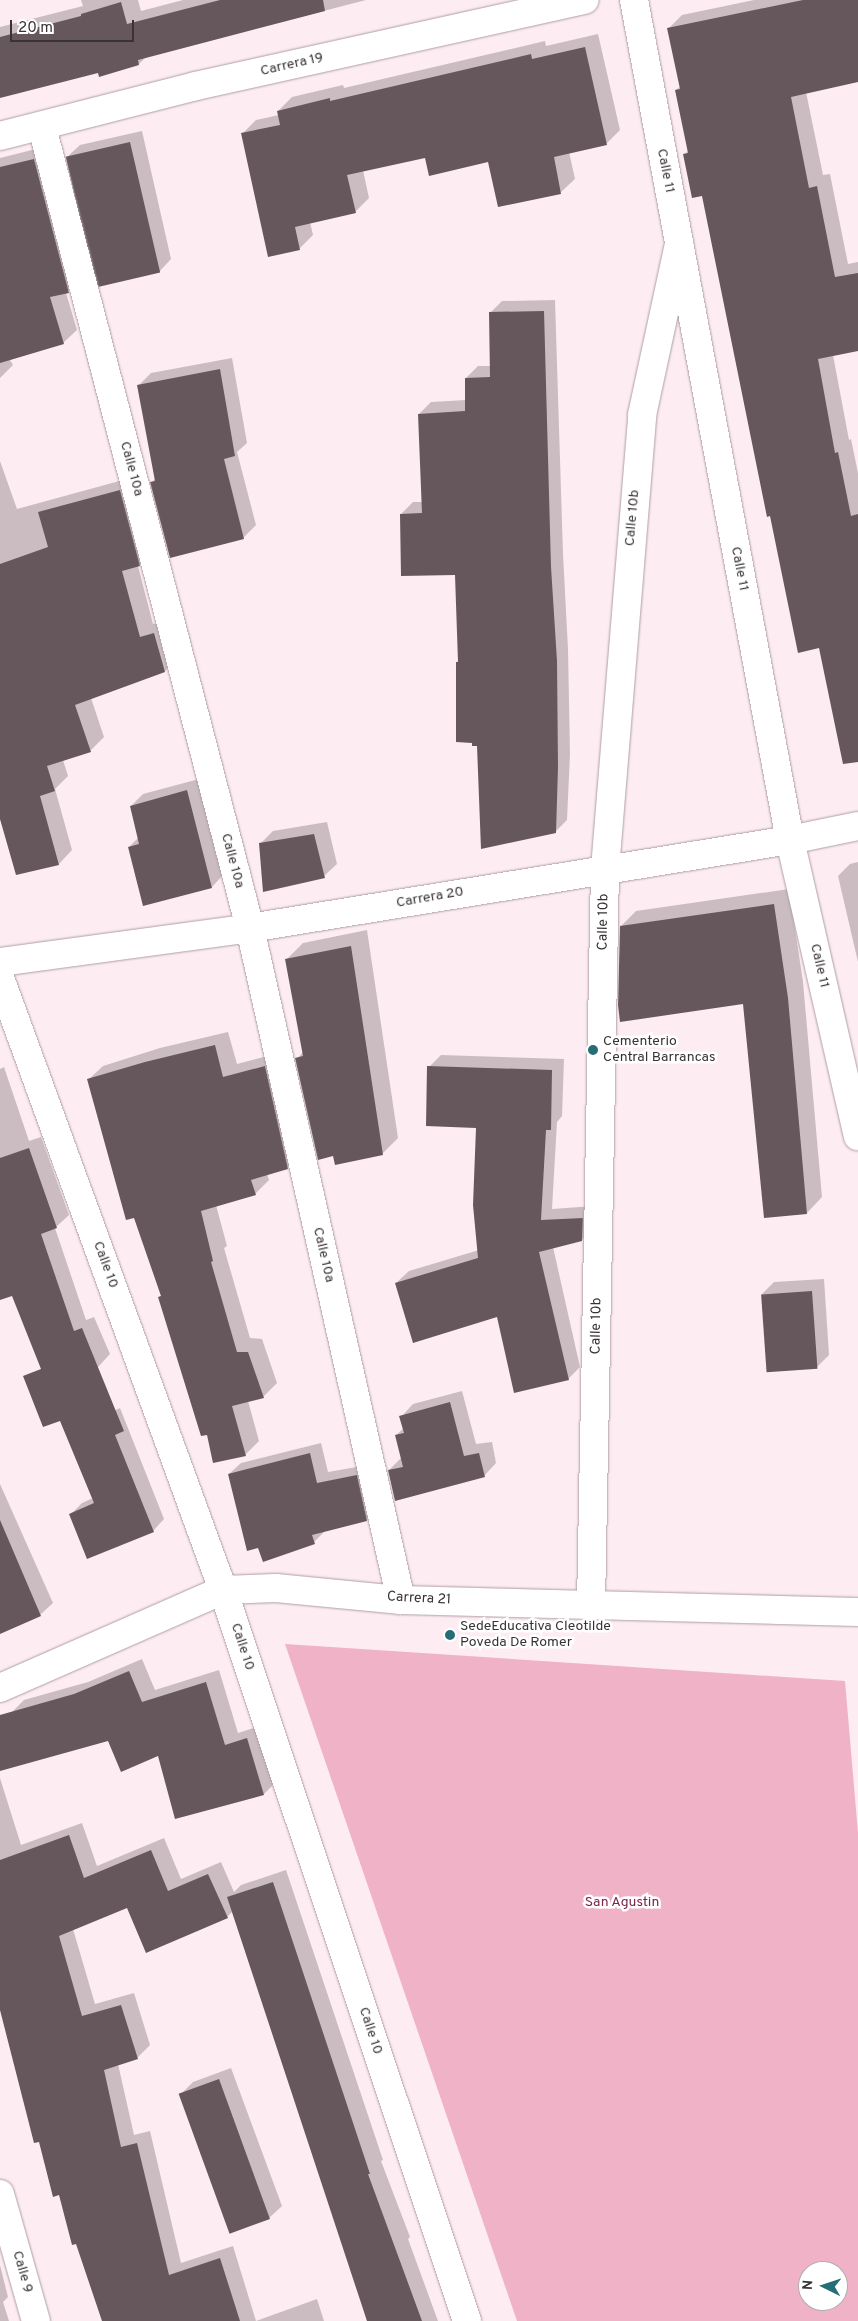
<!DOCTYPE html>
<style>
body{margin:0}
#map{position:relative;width:858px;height:2321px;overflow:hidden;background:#fdecf1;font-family:Overpass,sans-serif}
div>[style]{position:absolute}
.green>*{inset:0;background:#f0b2c7}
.shadow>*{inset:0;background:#0003}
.building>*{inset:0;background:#65575b;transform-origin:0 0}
.roads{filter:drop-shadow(0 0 1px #ae9fa4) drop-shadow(0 0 1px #ae9fa4)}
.street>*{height:28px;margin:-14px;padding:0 14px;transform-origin:14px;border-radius:14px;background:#fff}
.dots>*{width:14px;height:14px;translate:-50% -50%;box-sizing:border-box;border:2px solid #fff;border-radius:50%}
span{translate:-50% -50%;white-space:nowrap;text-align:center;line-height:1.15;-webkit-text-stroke:5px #fff;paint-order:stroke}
.street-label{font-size:14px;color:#393334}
.poi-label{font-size:14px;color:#393334}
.left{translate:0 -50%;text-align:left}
.park-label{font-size:14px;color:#7d254c}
.north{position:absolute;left:798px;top:2261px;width:50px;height:50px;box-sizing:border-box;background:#fff;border:1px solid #b0adae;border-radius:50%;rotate:274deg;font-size:14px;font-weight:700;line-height:20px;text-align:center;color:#393334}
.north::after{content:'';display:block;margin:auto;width:18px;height:22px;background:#256e78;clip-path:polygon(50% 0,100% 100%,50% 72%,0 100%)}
.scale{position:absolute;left:10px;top:20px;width:124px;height:22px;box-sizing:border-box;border:2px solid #393334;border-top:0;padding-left:6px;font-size:15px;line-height:18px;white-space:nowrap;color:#393334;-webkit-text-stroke:4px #fff;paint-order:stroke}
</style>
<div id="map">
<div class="green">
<div style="clip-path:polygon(evenodd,285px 1644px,845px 1681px,858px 1833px,858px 2321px,517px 2321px,285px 1644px,808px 2271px,838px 2271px,838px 2301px,808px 2301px,808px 2271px)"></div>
</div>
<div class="shadow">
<div style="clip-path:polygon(81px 0,138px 0,141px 11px,183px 0,366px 0,146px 57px,139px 64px,99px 72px,0 97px,0 27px,83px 6px)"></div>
<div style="clip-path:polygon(754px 0,858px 0,858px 81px,806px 92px,823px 175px,830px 174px,848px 264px,858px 262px,858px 350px,833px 355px,849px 440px,851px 439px,858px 473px,858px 721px,820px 647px,703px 194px,685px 154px,689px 150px,676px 90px,681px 86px,669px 28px,682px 15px)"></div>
<div style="clip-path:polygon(598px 34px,620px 130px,606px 144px,569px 152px,575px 179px,561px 192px,499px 206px,489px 161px,426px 156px,363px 170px,369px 198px,355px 212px,310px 222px,313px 235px,299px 249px,242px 134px,256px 120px,279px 115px,278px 111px,292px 97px,343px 85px,344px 88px,545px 41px,546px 46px)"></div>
<div style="clip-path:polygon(142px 131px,171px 259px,159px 272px,67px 157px,80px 145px)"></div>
<div style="clip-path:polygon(48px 146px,82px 278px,66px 293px,77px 330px,63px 343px,10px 360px,13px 365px,0 378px,0 158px)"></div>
<div style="clip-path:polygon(555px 300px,563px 554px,568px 649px,570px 754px,567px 820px,555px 832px,478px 745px,457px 662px,459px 660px,456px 574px,401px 514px,413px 502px,423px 502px,419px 414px,431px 402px,466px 400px,466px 378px,478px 366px,491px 366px,490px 313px,502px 301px)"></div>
<div style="clip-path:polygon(232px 358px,247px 443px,237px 452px,256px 525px,243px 538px,152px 482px,156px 478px,139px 385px,151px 373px)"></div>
<div style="clip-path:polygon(0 461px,17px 509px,134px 477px,153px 551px,138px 566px,153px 624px,168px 620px,178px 658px,165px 671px,91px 698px,104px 737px,90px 751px,63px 760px,68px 776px,55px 789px,72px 850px,59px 864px,17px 873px,0 818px)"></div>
<div style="clip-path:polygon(199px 779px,224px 874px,212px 887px,129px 847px,139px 837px,131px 806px,143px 794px)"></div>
<div style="clip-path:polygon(327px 822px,337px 864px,324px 876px,260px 844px,273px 831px)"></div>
<div style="clip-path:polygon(858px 862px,858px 962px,838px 876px,850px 864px)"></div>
<div style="clip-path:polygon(789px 889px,803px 982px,822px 1197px,807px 1213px,744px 1003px,621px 926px,636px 911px)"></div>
<div style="clip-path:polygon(367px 930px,398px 1138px,382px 1154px,297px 1059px,303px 1052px,286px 960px,303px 943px)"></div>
<div style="clip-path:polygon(228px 1032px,237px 1064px,279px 1053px,301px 1154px,287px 1168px,267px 1174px,269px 1180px,255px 1194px,216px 1205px,227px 1246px,224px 1248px,250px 1338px,262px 1339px,277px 1383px,263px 1397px,248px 1401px,259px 1441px,245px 1455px,208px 1433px,159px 1298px,162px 1295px,89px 1079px,103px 1066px,160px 1048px)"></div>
<div style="clip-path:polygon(441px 1055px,564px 1059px,562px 1116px,557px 1122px,552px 1209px,594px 1206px,594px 1228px,582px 1240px,553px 1247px,580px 1367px,568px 1379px,498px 1316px,396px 1283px,409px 1271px,479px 1250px,478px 1126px,429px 1067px)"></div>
<div style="clip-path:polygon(4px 1067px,29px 1141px,41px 1137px,69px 1215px,55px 1228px,86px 1320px,94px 1317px,110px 1354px,98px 1367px,48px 1386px,13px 1294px,0 1299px,0 1069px)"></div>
<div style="clip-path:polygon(824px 1279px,829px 1355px,817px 1367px,762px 1294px,774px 1282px)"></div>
<div style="clip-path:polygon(462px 1391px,476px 1444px,492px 1442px,496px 1463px,484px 1476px,389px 1470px,402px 1457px,396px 1435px,404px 1428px,401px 1417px,413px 1404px)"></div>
<div style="clip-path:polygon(120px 1408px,164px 1519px,153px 1531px,71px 1514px,82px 1503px,93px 1498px,80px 1426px)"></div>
<div style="clip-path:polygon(321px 1443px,328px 1472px,368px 1465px,378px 1509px,367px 1520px,325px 1531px,314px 1542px,229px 1474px,241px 1463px)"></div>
<div style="clip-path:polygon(0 1484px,53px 1603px,40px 1615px,0 1632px)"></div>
<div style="clip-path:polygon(142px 1659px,155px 1690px,219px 1670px,238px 1733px,260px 1726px,277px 1781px,264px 1794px,176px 1817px,159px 1754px,109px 1740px,0 1770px,0 1716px,11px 1713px,24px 1700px,88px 1682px)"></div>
<div style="clip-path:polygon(0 1778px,21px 1845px,82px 1823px,97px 1866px,164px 1838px,181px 1879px,221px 1862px,234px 1892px,241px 1885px,286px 1870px,383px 2160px,381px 2161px,410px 2237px,408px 2239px,438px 2321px,368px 2321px,233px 1911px,227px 1917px,127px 1907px,73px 1929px,95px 2004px,134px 1993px,150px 2045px,137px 2058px,118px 2064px,134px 2135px,150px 2131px,181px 2263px,233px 2246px,256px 2321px,317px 2299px,324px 2321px,103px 2321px,0 2002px)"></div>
<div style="clip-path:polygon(231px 2068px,282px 2206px,269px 2218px,181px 2094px,193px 2082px)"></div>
<div style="clip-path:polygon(0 2265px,8px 2297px,3px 2302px,9px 2321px,0 2321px)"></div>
</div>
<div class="building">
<div style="clip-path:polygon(220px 0,323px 0,325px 11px,138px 60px,139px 65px,99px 77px,98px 73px,0 98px,0 37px,81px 16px,81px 14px,121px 2px,127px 24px)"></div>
<div style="clip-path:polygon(803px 0,858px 0,858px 82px,791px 97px,809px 188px,817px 186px,835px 277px,858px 273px,858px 351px,818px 359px,835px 453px,838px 452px,851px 516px,858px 514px,858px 762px,843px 764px,819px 648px,798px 653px,770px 516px,767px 517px,702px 196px,692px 198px,683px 154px,688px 153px,675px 90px,680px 89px,667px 28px)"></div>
<div style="clip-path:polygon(585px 47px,607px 145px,554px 157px,561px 194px,498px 207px,488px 162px,429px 176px,425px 158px,347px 175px,356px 213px,295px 227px,300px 250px,268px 257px,241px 133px,280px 125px,277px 111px,330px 98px,330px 101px,531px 54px,532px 59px)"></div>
<div style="left:130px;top:142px;width:134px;height:66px;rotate:77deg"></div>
<div style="clip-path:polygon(34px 159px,69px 293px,50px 297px,64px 344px,0 363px,0 167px)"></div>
<div style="clip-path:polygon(544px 311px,551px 567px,557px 661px,558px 767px,556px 833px,481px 849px,477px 746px,472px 746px,472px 743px,456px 742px,456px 662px,458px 662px,455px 575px,401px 576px,400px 514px,422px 513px,418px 414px,465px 411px,465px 378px,490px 377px,489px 312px)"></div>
<div style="clip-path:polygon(220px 369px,235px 456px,224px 459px,244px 539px,170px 558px,150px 482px,155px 481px,137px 385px)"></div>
<div style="clip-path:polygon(120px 490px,140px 566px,122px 571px,140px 637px,154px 633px,165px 672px,75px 705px,91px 752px,47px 766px,55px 791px,40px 796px,59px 865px,16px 875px,0 819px,0 564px,48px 547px,38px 512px)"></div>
<div style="clip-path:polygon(187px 790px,212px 888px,143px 906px,128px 847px,139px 844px,130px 806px)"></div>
<div style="clip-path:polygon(314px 834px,325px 878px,263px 892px,259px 843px)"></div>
<div style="clip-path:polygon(774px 904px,788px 998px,807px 1214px,764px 1218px,743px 1004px,620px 1022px,618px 1005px,620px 926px)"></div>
<div style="clip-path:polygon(351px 946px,383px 1155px,335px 1165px,333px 1156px,318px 1160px,295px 1058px,303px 1056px,285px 959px)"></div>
<div style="clip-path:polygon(215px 1045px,223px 1077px,265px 1066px,288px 1169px,251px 1180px,256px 1195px,201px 1211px,213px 1261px,211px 1262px,237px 1352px,248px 1352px,264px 1398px,232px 1406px,246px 1456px,213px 1463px,207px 1435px,201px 1436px,158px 1297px,161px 1296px,134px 1218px,126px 1220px,87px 1079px,145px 1062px)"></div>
<div style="clip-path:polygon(427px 1066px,552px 1070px,551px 1130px,546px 1130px,541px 1220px,583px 1218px,582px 1241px,539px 1252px,569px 1380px,514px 1393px,497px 1317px,413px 1343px,395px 1283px,478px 1258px,473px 1205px,476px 1128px,426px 1126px)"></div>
<div style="clip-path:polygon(29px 1148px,57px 1228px,41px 1234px,74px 1331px,82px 1328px,124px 1431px,115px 1435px,154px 1532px,87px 1559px,69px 1514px,94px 1503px,60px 1421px,43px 1427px,23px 1376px,41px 1369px,12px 1296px,0 1300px,0 1158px)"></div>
<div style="left:812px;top:1291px;width:78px;height:51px;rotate:86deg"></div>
<div style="clip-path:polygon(450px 1402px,464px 1456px,479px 1453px,485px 1477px,395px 1501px,388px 1470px,403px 1467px,395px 1435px,404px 1433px,399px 1416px)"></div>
<div style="clip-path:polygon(310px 1453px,317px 1483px,357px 1475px,367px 1521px,312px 1535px,315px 1544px,263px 1562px,258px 1548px,247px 1551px,228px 1474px)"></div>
<div style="clip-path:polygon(0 1520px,41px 1616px,0 1634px)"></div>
<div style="clip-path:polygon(129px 1671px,142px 1702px,206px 1682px,225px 1745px,247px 1738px,264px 1795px,175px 1819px,158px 1756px,121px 1772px,108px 1741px,0 1771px,0 1715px,74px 1694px)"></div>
<div style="clip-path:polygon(69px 1835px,84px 1878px,151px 1850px,168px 1891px,208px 1874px,228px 1918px,146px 1953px,127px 1908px,59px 1936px,82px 2016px,121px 2005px,138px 2059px,104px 2070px,121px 2147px,137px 2143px,169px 2275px,220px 2258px,240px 2321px,102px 2321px,76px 2244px,72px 2245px,59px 2195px,53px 2197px,39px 2142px,34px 2143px,0 2010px,0 1860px)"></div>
<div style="clip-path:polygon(273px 1882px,370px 2174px,368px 2174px,422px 2321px,367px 2321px,227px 1897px)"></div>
<div style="left:219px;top:2079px;width:149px;height:43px;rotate:70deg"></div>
</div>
<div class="roads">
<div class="street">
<div style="left:634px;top:0;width:854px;rotate:79.48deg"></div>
<div style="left:790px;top:840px;width:304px;rotate:77.1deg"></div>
<div style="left:42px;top:127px;width:828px;rotate:75.44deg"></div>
<div style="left:250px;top:928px;width:689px;rotate:77.34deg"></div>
<div style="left:0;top:136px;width:202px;rotate:-14.3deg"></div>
<div style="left:196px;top:86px;width:398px;rotate:-12.5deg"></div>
<div style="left:0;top:962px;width:252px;rotate:-7.7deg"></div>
<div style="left:250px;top:928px;width:547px;rotate:-9.26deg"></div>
<div style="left:790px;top:840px;width:69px;rotate:-11.6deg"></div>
<div style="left:0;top:978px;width:651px;rotate:69.98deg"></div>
<div style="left:223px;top:1590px;width:771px;rotate:71.54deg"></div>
<div style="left:591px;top:1605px;width:736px;rotate:-88.91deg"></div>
<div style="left:605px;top:869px;width:456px;rotate:-85.3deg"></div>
<div style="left:642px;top:415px;width:175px;rotate:-77.8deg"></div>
<div style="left:0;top:1688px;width:244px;rotate:-23.7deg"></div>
<div style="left:223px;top:1590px;width:53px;rotate:-2.2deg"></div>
<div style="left:276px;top:1588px;width:126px;rotate:5.5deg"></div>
<div style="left:401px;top:1600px;width:457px;rotate:1.5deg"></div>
<div style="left:0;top:2194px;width:132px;rotate:74.2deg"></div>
</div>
</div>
<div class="dots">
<div style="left:593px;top:1050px;background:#256e78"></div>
<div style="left:450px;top:1635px;background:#256e78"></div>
</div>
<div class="street-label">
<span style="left:292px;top:65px;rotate:-13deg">Carrera 19</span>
<span style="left:665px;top:171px;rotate:79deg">Calle 11</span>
<span style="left:131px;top:469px;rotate:75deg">Calle 10a</span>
<span style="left:633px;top:518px;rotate:-85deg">Calle 10b</span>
<span style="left:739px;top:569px;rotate:79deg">Calle 11</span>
<span style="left:232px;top:861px;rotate:75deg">Calle 10a</span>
<span style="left:430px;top:898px;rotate:-10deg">Carrera 20</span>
<span style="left:604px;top:922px;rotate:-89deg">Calle 10b</span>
<span style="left:819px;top:966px;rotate:77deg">Calle 11</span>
<span style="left:323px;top:1255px;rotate:77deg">Calle 10a</span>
<span style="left:105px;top:1265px;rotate:70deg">Calle 10</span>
<span style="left:597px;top:1326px;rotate:-89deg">Calle 10b</span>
<span style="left:419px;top:1599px;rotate:3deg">Carrera 21</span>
<span style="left:242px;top:1647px;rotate:72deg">Calle 10</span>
<span style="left:370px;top:2031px;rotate:72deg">Calle 10</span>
<span style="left:22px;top:2272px;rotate:74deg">Calle 9</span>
</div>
<div class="poi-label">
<span class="left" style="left:603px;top:1050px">Cementerio<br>Central Barrancas</span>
<span class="left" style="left:460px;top:1635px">SedeEducativa Cleotilde<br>Poveda De Romer</span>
</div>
<div class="park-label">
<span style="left:622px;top:1903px">San Agustin</span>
</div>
<div class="north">N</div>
<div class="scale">20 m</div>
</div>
